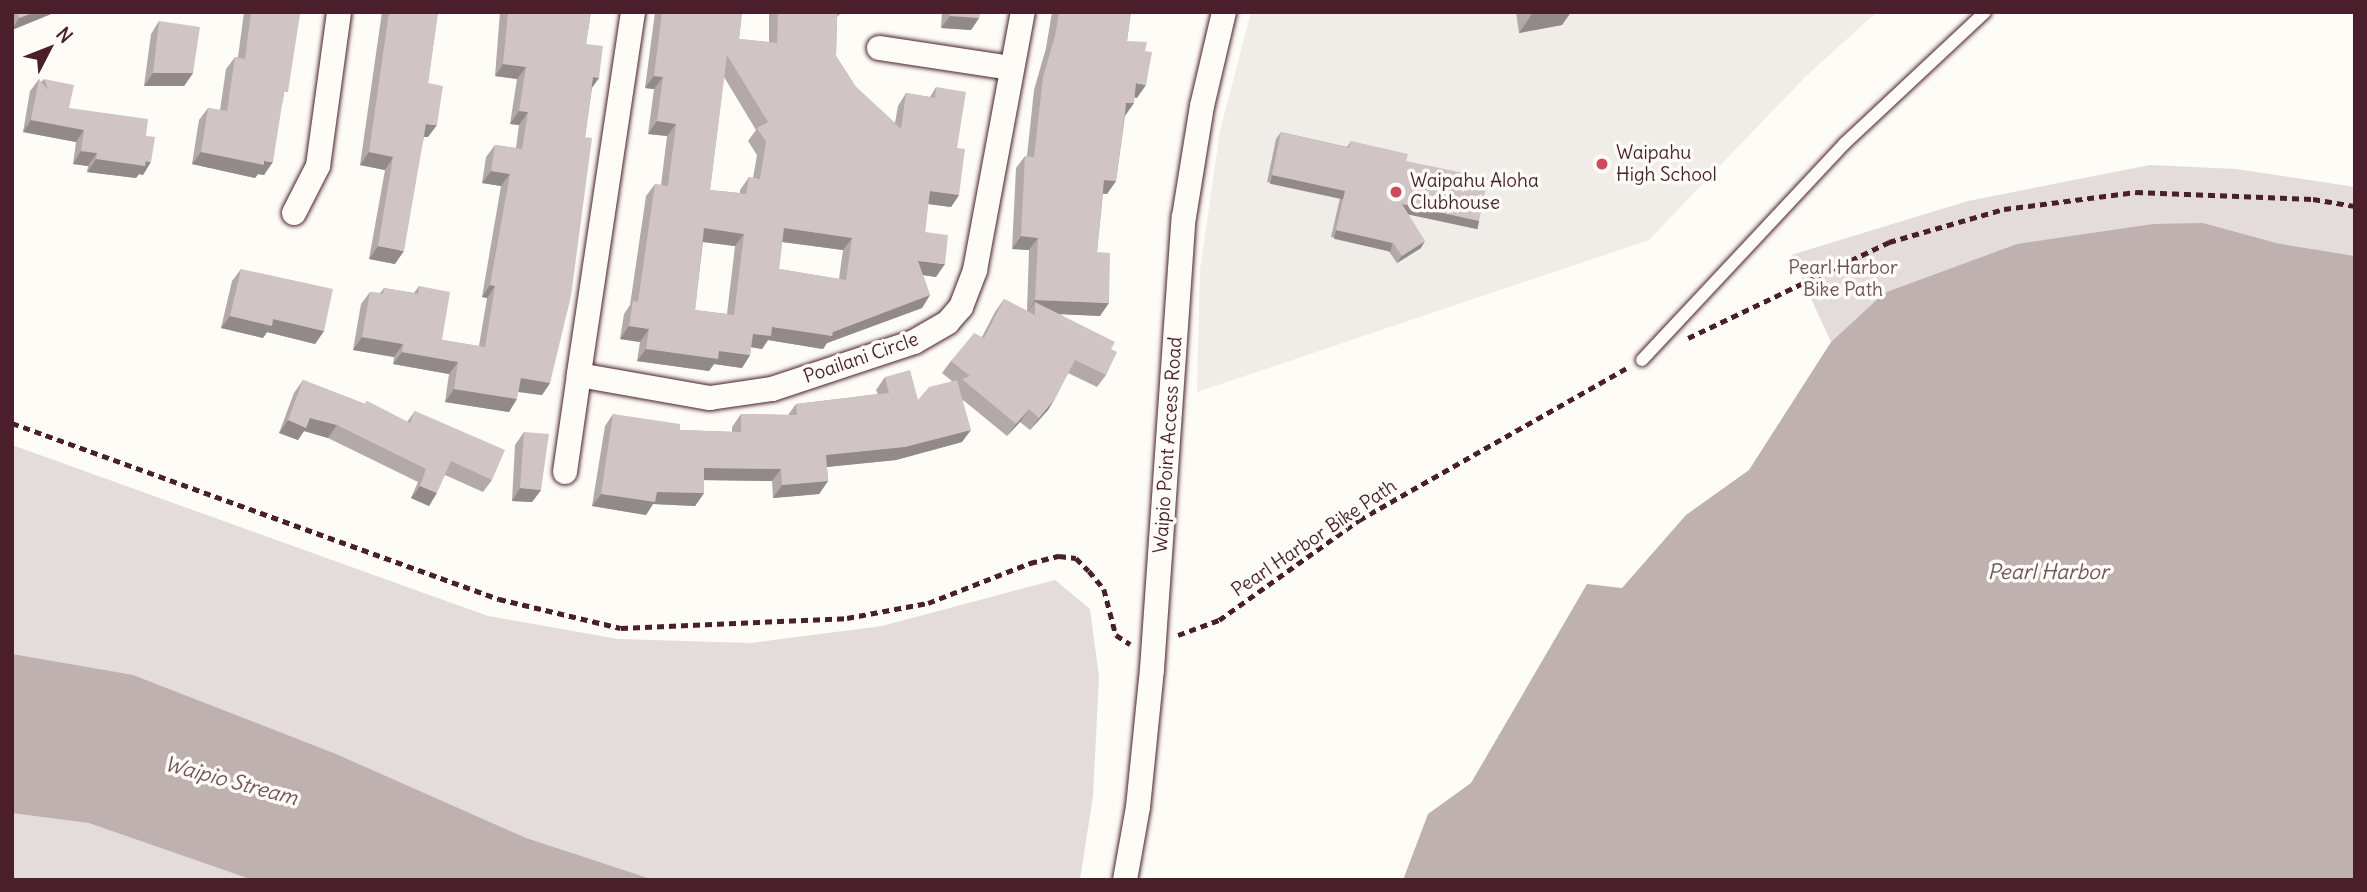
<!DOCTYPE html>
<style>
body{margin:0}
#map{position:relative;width:2367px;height:892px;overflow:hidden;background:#fdfcf7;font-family:Delius,sans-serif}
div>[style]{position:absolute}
.built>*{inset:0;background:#f0ece8}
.green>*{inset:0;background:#e3dcda}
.water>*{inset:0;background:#c0b1b1}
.path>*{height:4.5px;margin-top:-2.25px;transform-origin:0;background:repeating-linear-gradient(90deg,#4a1f2b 0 7px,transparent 0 12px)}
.roads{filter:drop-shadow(0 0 2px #4a1f2b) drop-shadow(0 0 2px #4a1f2b)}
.lane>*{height:12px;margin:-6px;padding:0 6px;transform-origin:6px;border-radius:6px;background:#fdfcf7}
.street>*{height:24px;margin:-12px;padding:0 12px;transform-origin:12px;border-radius:12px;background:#fdfcf7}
.wall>*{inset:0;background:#b3a9a9}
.shaded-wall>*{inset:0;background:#928a89;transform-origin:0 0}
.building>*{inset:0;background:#d0c5c4}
.dots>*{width:19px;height:19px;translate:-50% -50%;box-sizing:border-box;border:4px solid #fdfcf7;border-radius:50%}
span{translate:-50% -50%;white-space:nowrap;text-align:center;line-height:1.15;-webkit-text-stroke:7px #fdfcf7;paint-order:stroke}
.poi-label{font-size:19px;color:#4a1f2b}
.left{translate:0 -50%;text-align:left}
.park-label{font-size:19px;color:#704e57}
.street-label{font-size:19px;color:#4a1f2b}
.water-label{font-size:21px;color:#73525a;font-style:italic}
.frame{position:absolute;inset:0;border:14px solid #4a1f2b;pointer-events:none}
.north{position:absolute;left:14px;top:14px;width:70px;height:70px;-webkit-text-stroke:5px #fdfcf7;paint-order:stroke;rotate:48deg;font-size:19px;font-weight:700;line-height:28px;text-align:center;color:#4a1f2b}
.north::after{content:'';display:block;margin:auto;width:24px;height:32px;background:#4a1f2b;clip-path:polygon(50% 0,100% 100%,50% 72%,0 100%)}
</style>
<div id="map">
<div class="built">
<div style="clip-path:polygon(1251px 12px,1877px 12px,1805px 77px,1649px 240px,1197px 392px,1200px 270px,1220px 131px)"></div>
</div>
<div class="green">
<div style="clip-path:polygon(2150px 165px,2236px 169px,2355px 187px,2355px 256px,2276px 243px,1884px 293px,1831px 342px,1791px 255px,1968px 201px)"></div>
<div style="clip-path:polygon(12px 445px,488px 616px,618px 639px,750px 643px,882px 626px,1055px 580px,1090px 609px,1099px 677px,1093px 796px,1080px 880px,12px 880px)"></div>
</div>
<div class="water">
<div style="clip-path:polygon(2203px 223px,2276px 243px,2355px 256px,2355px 880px,1403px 880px,1428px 814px,1471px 783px,1587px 584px,1622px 588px,1686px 515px,1749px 470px,1831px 342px,1884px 293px,2017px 244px,2153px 224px)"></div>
<div style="clip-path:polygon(12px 654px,133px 675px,336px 754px,526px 838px,654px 880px,253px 880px,89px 823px,12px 813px)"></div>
</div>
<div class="path">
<div style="left:1688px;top:338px;width:223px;rotate:-25.5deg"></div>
<div style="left:1889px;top:242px;width:120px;rotate:-16deg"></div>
<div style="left:2004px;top:209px;width:133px;rotate:-7.3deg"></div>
<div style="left:2136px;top:192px;width:177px;rotate:2.3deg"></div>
<div style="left:2313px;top:199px;width:43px;rotate:9.5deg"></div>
<div style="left:12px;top:423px;width:518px;rotate:19.87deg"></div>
<div style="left:499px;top:599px;width:125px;rotate:13.4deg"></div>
<div style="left:621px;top:628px;width:226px;rotate:-2.5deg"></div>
<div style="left:847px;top:618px;width:82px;rotate:-10.5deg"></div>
<div style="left:928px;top:603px;width:110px;rotate:-21.4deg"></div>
<div style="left:1030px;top:563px;width:30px;rotate:-14deg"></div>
<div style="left:1059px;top:556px;width:17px;rotate:7deg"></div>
<div style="left:1076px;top:558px;width:18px;rotate:45deg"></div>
<div style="left:1089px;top:571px;width:23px;rotate:50deg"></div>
<div style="left:1104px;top:589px;width:48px;rotate:75.4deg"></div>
<div style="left:1116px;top:635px;width:17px;rotate:33deg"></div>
<div style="left:1178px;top:635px;width:44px;rotate:-20.1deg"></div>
<div style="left:1219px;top:620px;width:172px;rotate:-35.5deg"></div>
<div style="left:1359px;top:520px;width:308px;rotate:-29.6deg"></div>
</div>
<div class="roads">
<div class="lane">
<div style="left:1642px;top:360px;width:296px;rotate:-46.9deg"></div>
<div style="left:1844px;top:144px;width:193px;rotate:-43.1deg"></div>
</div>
<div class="street">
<div style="left:633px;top:12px;width:367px;rotate:98.5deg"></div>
<div style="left:579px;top:375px;width:133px;rotate:10deg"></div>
<div style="left:710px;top:398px;width:63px;rotate:-8.3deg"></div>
<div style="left:772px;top:389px;width:150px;rotate:-18.3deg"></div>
<div style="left:914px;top:342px;width:39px;rotate:-30deg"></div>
<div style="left:948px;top:322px;width:20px;rotate:-49deg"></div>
<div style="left:961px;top:307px;width:40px;rotate:-69deg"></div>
<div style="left:975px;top:270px;width:262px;rotate:-79.5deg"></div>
<div style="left:879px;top:48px;width:134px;rotate:8.6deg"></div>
<div style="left:294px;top:213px;width:53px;rotate:-62.9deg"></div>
<div style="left:318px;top:166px;width:155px;rotate:-82.2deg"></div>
<div style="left:565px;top:472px;width:98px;rotate:-81.8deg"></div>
<div style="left:1125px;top:880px;width:74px;rotate:-79.9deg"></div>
<div style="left:1138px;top:807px;width:139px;rotate:-84.2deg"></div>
<div style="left:1152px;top:669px;width:453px;rotate:-86deg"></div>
<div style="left:1184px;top:217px;width:112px;rotate:-80.8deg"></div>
<div style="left:1202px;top:106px;width:97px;rotate:-76.8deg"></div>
</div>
</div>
<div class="wall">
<div style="clip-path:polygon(12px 12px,56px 12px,12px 30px)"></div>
<div style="clip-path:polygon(244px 12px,296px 12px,283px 100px,264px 175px,258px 174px,255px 178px,192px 164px,199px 120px,208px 108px,220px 110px,226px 69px,235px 57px,238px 57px)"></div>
<div style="clip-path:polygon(382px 12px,438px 12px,428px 83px,428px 137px,424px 137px,395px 264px,369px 259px,385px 170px,360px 165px)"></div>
<div style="clip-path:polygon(500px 12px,591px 12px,586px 44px,599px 78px,592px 88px,550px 383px,542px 395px,518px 392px,509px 412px,445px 402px,449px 374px,393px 364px,394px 357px,353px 350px,361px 304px,370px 292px,380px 293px,384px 288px,414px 293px,419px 286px,442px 340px,479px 346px,487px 298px,482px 297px,501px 186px,482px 183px,486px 157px,495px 145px,516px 148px,519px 125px,510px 124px,517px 79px,495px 76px)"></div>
<div style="clip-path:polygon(evenodd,655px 12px,742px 12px,739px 39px,769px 42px,769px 12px,842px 12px,837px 17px,836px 56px,856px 87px,895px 123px,898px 106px,906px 93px,930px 97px,936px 87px,957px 148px,959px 195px,951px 207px,928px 204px,925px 232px,936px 277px,923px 275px,930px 295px,922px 308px,827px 343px,823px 349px,768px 340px,762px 349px,751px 347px,750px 355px,742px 368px,714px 364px,709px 371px,637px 361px,640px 342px,620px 339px,624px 314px,630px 305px,646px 196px,655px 184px,661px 185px,667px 136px,648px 134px,654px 89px,645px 88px,655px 12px,724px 77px,756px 130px,748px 141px,757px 155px,753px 178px,749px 177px,740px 190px,740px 193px,710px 190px,724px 77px,655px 12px,703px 242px,735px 246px,727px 314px,695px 310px,703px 242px,655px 12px,782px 242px,843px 250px,839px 279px,779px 269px,782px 242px)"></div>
<div style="clip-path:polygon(942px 12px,980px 12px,979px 18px,971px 30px,941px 28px)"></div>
<div style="clip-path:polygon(1052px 12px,1131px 12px,1127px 41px,1137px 98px,1134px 97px,1125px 116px,1116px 181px,1107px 194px,1103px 193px,1097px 252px,1100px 316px,1060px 314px,1111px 349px,1106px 375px,1097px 387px,1068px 373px,1048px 410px,1030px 430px,1020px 422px,1007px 436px,963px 400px,962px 442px,896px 460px,827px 467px,828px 481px,819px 494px,773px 498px,772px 481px,704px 480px,704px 493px,695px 506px,653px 504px,646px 515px,592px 506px,605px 426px,613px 414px,680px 430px,732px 432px,732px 427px,741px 414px,788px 415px,796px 404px,878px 394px,876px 390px,885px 377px,918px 400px,952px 381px,942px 373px,951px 361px,982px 337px,995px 312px,1004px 299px,1027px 311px,1029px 250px,1012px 249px,1016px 168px,1025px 156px,1027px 156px,1034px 90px,1046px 48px)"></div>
<div style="clip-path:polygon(1516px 12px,1571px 12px,1562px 25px,1519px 33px)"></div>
<div style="clip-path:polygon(159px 21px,193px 73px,184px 86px,144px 86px,151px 34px)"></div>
<div style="clip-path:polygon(39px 79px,41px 82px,44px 79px,69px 108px,146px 136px,143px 175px,139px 174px,136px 178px,87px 172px,88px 166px,73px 164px,76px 142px,23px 132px,30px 91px)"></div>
<div style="clip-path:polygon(1281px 132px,1347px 147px,1351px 141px,1406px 161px,1474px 228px,1407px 213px,1421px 248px,1397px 263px,1388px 250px,1331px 237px,1340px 198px,1267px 182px,1276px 139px)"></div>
<div style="clip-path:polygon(241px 269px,324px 331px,315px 344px,267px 332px,263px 338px,221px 328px,232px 281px)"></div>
<div style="clip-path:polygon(303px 380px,365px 404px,367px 401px,407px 422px,415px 411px,492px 480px,483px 492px,445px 475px,429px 506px,411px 498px,418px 482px,328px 438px,304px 431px,298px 440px,279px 433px,294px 393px)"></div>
<div style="clip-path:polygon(524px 432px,541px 490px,532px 502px,512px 501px,515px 445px)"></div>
</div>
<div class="shaded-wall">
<div style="clip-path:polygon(35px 12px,56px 12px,12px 30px,19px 18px)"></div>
<div style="clip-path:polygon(1544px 12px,1571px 12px,1562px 25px,1519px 33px,1532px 14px)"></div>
<div style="clip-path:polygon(950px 16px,979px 18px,971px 30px,941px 28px)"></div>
<div style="clip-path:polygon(503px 64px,526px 67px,517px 79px,495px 76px)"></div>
<div style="clip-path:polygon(153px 73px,193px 73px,184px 86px,144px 86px)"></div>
<div style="clip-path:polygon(654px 76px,663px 77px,654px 89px,645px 88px)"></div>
<div style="clip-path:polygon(593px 77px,599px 78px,590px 90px)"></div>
<div style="clip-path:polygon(1136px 83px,1146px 85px,1137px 98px,1127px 96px)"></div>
<div style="clip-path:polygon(1126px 103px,1134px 103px,1125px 116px)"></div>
<div style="clip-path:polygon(519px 111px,528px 112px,519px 125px,510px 124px)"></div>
<div style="clip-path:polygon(31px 120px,84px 130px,76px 142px,23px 132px)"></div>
<div style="clip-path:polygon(657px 121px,676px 124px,667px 136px,648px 134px)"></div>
<div style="clip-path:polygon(426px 124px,437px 125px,428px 137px,417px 136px)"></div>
<div style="clip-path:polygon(81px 151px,97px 153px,88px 166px,73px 164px)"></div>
<div style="clip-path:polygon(201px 152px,264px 161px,273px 162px,264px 175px,258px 174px,255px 178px,192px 164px)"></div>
<div style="clip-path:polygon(369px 152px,393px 157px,385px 170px,360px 165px)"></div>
<div style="clip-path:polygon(96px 159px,146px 161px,151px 162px,143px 175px,139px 174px,136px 178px,87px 172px)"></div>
<div style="clip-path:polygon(491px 171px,510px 174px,501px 186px,482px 183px)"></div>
<div style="left:1272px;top:175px;width:75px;height:9px;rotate:12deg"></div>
<div style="clip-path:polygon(1104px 180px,1116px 181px,1107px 194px,1095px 193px)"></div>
<div style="clip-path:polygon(930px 191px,959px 195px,951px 207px,921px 203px)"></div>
<div style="left:1402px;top:204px;width:79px;height:9px;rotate:12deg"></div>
<div style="clip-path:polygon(704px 228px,744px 234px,735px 246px,695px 241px)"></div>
<div style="clip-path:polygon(784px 228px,852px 238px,843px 250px,775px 241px)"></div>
<div style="left:1336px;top:230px;width:58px;height:9px;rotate:13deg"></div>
<div style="clip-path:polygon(1021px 236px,1038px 238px,1029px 250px,1012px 249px)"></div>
<div style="clip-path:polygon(1425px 241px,1421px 248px,1397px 263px,1402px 256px)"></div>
<div style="clip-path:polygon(378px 246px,404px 251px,395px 264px,369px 259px)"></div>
<div style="clip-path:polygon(918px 261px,945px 264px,936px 277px,909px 273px)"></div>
<div style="clip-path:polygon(490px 285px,495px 286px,487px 298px,482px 297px)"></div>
<div style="clip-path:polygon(930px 295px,922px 308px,827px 343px,823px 349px,768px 340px,762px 349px,744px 346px,753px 334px,772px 327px,833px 332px)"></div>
<div style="clip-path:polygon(1035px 300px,1109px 303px,1100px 316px,1035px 313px,1035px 302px,1027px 312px)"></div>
<div style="clip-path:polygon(230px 316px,273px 319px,324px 331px,315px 344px,267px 332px,263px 338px,221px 328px)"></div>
<div style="clip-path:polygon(629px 326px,649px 329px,640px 342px,620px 339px)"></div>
<div style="clip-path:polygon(362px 337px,403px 344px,394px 357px,353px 350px)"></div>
<div style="clip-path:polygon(646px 349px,719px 351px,750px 355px,742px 368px,714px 364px,709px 371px,637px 361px)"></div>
<div style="clip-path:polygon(402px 352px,458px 362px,449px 374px,393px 364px)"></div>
<div style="clip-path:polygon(521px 378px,550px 383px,542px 395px,512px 391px)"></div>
<div style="clip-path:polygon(454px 389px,517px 399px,509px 412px,445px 402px)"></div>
<div style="clip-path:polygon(1056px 397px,1048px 410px,1030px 430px,1039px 418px)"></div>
<div style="clip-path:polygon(1029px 409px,1020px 422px,1007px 436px,1016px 424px)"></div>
<div style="clip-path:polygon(310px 418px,337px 425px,328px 438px,304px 431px,298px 440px,279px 433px,288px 420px)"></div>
<div style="clip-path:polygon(971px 430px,962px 442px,896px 460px,817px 468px,826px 455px)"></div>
<div style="clip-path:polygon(704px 468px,781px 469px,772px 481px,695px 480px)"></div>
<div style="clip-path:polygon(828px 481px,819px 494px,773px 498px,782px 485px)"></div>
<div style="clip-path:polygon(420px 486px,437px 493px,429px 506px,411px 498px)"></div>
<div style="clip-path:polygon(520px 488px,541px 490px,532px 502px,512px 501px)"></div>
<div style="clip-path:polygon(657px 492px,704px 493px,695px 506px,653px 504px,646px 515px,592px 506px,601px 494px)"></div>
</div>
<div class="building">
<div style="clip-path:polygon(17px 12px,35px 12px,19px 18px)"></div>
<div style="clip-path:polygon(251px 12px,296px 12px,300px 14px,288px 92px,284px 92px,273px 162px,264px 161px,264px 165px,201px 152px,208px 108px,227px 111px,235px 57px,245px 59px)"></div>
<div style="clip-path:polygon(389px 12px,438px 12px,428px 83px,443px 86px,437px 125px,426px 124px,404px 251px,378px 246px,393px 157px,369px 152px)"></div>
<div style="clip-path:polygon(508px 12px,591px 12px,586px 44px,603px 46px,599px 78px,593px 77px,585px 137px,592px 138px,571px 296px,550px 383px,521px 378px,517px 399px,454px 389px,458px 362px,402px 352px,403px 344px,362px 337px,370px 292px,383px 294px,384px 288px,418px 294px,419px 286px,450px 292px,442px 340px,485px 347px,495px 286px,490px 285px,510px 174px,491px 171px,495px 145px,522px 149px,528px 112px,519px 111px,526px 67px,503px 64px)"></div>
<div style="clip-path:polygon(evenodd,662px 12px,742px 12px,739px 39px,777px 43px,778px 12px,839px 12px,837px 14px,836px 56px,856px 87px,901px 129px,906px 93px,935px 98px,936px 87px,966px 92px,957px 148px,965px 149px,959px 195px,930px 191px,925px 232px,948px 235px,945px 264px,918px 261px,930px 295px,833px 332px,832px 336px,772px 327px,771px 336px,753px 334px,750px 355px,719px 351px,718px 359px,646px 349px,649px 329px,629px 326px,633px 301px,638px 302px,655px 184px,668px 186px,676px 124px,657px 121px,663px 77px,654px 76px,662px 12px,727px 55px,768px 122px,757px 128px,766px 142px,760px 179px,749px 177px,746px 194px,710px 190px,727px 55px,662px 12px,704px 228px,744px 234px,734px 315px,695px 310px,704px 228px,662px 12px,784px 228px,852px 238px,846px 280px,779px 269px,784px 228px)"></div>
<div style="clip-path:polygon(950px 12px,980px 12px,979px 18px,950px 16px)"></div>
<div style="clip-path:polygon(1059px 12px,1131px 12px,1127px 41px,1147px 42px,1145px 51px,1152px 52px,1146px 85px,1136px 83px,1134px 103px,1126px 103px,1116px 181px,1104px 180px,1097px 252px,1110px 253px,1109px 303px,1035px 300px,1038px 238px,1021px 236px,1025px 156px,1034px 157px,1043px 77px,1055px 36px)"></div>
<div style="clip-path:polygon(159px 21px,200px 27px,193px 73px,153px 73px)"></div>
<div style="clip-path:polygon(39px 79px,48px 90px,44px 79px,74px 85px,69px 108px,148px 119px,146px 136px,155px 137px,151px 162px,146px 161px,145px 166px,96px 159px,97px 153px,81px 151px,84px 130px,31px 120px)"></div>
<div style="clip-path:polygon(1281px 132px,1349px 148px,1351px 141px,1408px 154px,1406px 161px,1488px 178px,1479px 221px,1402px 204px,1425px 241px,1402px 256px,1393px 243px,1336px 230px,1345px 191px,1272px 175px)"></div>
<div style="clip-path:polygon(241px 269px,333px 289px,324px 331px,273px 319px,272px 326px,230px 316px)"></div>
<div style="clip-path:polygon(1004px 299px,1035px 315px,1035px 302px,1115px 342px,1111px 349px,1117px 352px,1106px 375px,1075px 360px,1056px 397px,1039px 418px,1029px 409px,1016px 424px,962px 379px,970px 376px,951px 361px,974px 333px,984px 338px)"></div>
<div style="clip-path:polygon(910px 370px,918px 400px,929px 387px,957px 380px,971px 430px,905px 447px,826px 455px,828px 481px,782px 485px,781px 469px,704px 468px,704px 493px,657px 492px,655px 502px,601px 494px,613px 414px,680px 424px,680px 430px,741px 432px,741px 414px,797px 415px,796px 404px,889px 393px,885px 377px)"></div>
<div style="clip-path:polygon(303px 380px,365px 404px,367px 401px,410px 423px,415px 411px,505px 450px,492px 480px,451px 461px,437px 493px,420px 486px,426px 469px,337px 425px,310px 418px,306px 428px,288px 420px)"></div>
<div style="clip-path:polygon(524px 432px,549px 434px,541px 490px,520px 488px)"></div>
</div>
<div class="dots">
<div style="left:1602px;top:164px;background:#d1495b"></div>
<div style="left:1396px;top:192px;background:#d1495b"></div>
</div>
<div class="poi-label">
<span class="left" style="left:1616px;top:164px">Waipahu<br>High School</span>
<span class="left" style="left:1410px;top:192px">Waipahu Aloha<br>Clubhouse</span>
</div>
<div class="park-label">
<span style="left:1843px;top:279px">Pearl Harbor<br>Bike Path</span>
</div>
<div class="street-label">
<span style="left:861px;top:358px;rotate:-19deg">Poailani Circle</span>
<span style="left:1168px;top:445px;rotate:-86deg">Waipio Point Access Road</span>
<span style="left:1314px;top:538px;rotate:-34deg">Pearl Harbor Bike Path</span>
</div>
<div class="water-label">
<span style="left:2048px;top:572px">Pearl Harbor</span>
<span style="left:231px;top:781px;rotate:15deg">Waipio Stream</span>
</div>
<div class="frame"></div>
<div class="north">N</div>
</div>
